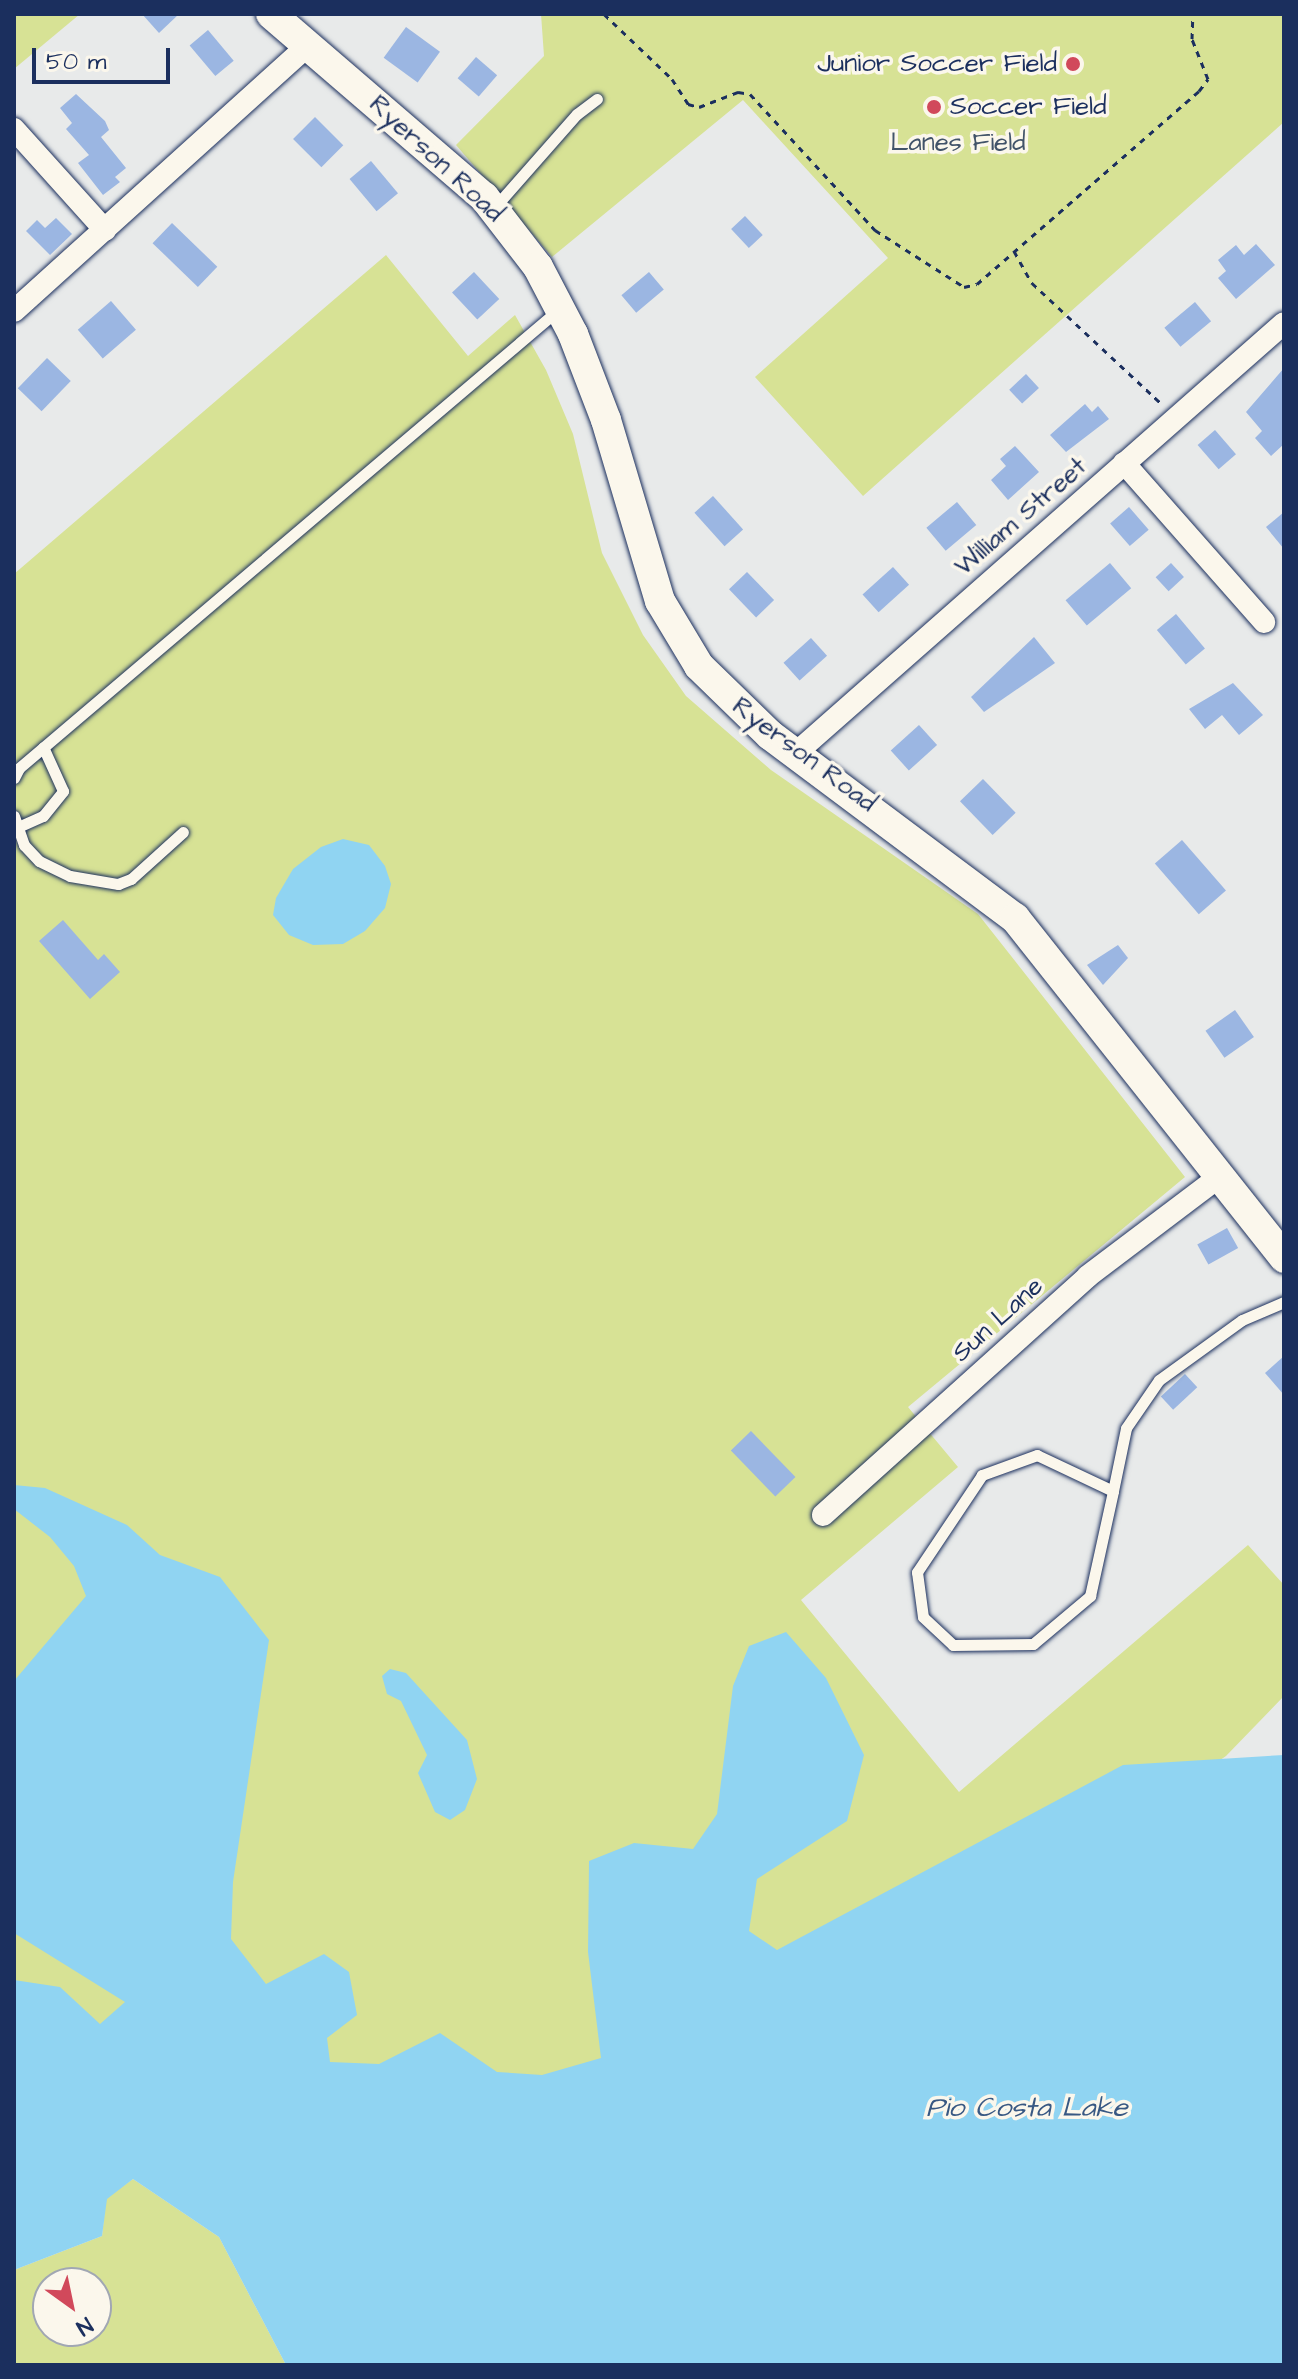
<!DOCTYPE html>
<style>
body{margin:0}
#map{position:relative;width:1298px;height:2379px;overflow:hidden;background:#e8eaea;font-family:"Architects Daughter",sans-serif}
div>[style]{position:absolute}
.green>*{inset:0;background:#d7e295}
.water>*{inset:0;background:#90d4f2}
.building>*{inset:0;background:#9bb6e2;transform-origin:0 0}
.path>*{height:3px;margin-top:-1.5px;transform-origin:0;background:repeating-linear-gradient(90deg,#1b2f5e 0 6px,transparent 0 12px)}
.roads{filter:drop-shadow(0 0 2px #1b2f5e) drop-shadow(0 0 2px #1b2f5e)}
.lane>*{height:11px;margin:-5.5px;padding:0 5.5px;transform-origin:5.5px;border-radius:5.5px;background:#fbf7ec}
.street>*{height:22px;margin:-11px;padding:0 11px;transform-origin:11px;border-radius:11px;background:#fbf7ec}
.secondary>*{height:30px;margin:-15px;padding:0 15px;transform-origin:15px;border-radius:15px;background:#fbf7ec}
.dots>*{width:22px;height:22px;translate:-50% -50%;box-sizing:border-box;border:4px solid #fbf7ec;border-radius:50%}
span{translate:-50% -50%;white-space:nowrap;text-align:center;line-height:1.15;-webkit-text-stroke:7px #fbf7ec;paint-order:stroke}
.poi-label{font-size:26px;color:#1b2f5e}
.right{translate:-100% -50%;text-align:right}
.left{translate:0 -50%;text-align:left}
.park-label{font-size:26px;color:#415369}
.street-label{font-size:26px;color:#1b2f5e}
.water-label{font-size:28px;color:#385883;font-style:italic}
.frame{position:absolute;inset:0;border:16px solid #1b2f5e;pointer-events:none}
.north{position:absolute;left:32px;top:2267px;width:80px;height:80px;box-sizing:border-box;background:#fbf7ec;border:2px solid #a1a7b3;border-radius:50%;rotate:147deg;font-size:22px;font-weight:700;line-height:32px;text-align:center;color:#1b2f5e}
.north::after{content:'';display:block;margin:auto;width:28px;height:36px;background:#d1495b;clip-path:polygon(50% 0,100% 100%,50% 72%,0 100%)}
.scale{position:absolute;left:32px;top:48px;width:138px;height:36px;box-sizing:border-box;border:4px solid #1b2f5e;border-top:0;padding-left:10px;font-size:24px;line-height:28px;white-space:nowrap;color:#1b2f5e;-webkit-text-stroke:6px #fbf7ec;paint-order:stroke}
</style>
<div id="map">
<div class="green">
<div style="clip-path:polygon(14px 14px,80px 14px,14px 69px)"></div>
<div style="clip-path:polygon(541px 14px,1284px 14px,1284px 122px,863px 496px,755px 377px,888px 258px,743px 100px,552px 257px,456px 145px,544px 56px)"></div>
<div style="clip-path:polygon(386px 255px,468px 356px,515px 315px,546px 370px,573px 434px,602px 553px,643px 635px,686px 696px,771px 770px,978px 914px,1185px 1177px,908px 1407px,958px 1467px,801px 1600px,959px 1792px,1248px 1545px,1284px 1585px,1284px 1696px,1226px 1756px,694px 2119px,349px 2138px,14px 2193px,14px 574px)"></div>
<div style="clip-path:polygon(evenodd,133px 2179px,219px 2237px,286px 2365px,14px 2365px,14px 2270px,102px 2236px,106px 2198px,133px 2179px,48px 2283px,96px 2283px,96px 2331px,48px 2331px,48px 2283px)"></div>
</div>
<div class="water">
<div style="clip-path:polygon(343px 839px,369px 845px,385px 866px,391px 884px,385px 908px,365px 931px,343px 944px,313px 945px,289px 935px,273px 915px,276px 898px,293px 869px,321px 847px)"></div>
<div style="clip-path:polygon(14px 1485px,45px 1488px,127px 1525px,160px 1555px,220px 1577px,269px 1640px,233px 1882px,231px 1939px,266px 1984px,324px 1954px,349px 1972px,357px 2015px,327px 2038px,330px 2062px,379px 2064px,440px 2033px,497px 2072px,542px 2075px,601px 2058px,588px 1952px,589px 1861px,634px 1843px,693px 1849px,717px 1814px,733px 1686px,749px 1646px,786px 1632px,826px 1678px,864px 1755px,847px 1821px,757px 1879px,749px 1931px,777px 1950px,1123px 1765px,1284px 1755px,1284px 2365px,286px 2365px,219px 2237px,133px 2179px,107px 2199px,102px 2236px,14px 2270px,14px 1980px,60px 1987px,100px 2024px,125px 2002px,14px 1933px,14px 1681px,86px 1596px,74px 1566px,50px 1537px,14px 1509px)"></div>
<div style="clip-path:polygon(390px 1669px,406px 1673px,467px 1740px,477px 1779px,465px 1810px,450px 1820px,435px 1812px,418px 1773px,427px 1755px,401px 1701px,387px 1694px,382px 1676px)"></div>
</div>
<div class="building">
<div style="clip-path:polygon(142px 14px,179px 14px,159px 33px)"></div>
<div style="left:406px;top:27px;width:42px;height:38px;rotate:36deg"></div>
<div style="left:208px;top:30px;width:40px;height:24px;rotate:50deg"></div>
<div style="left:476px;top:57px;width:28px;height:28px;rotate:41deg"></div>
<div style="clip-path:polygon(76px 94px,105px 121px,109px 130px,101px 137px,126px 168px,115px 177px,120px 182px,103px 195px,78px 163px,89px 155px,66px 129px,72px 123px,60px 108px)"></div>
<div style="left:315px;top:117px;width:40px;height:31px;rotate:45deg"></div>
<div style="left:371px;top:161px;width:42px;height:28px;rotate:50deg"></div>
<div style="left:745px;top:216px;width:26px;height:19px;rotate:47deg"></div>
<div style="clip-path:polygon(56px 218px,72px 234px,50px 255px,26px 231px,37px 220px,45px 228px)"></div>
<div style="left:172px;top:223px;width:63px;height:28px;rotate:44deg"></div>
<div style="clip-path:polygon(1256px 244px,1275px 265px,1236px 299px,1218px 278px,1226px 271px,1218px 260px,1236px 245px,1244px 255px)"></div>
<div style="left:474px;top:272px;width:37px;height:30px;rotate:47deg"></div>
<div style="left:649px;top:272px;width:23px;height:36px;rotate:50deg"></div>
<div style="left:111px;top:301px;width:38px;height:44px;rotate:49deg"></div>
<div style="left:1195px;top:302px;width:25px;height:40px;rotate:50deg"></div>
<div style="left:47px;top:358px;width:33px;height:42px;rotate:44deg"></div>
<div style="clip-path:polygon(1284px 368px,1284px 444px,1271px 456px,1255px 438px,1262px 431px,1246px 412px)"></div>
<div style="left:1026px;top:374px;width:19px;height:23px;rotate:47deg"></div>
<div style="clip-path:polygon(1085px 404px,1092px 412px,1098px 406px,1109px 419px,1066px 452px,1050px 435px)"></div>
<div style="left:1215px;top:430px;width:32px;height:23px;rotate:49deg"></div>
<div style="clip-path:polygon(1015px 446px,1039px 472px,1008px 500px,991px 480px,1006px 466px,1000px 459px)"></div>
<div style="left:713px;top:496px;width:45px;height:25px;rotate:48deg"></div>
<div style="left:957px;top:502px;width:30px;height:40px;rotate:50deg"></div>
<div style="left:1129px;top:507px;width:30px;height:25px;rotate:49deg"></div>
<div style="clip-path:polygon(1284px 512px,1284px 549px,1266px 527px)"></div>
<div style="left:1110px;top:563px;width:33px;height:58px;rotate:50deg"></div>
<div style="left:1171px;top:563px;width:19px;height:21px;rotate:47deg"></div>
<div style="left:893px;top:567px;width:24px;height:41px;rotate:48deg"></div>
<div style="left:747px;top:572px;width:39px;height:25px;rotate:46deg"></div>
<div style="left:1176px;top:614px;width:45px;height:25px;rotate:50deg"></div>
<div style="clip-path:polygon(1034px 637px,1055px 663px,984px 712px,971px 697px)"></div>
<div style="left:811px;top:638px;width:24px;height:37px;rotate:48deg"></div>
<div style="clip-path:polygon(1233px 683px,1263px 715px,1239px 735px,1222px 715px,1205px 729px,1189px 709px)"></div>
<div style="left:919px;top:725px;width:27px;height:38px;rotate:48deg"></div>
<div style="left:983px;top:779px;width:47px;height:32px;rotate:46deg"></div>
<div style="left:1182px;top:840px;width:67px;height:36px;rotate:49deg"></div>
<div style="clip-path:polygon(63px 920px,98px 960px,104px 954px,120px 972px,90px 999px,39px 941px)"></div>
<div style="clip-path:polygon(1118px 945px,1128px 958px,1103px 985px,1087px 965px)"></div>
<div style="left:1235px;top:1010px;width:33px;height:36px;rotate:55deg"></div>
<div style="left:1227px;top:1228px;width:23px;height:34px;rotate:61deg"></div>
<div style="clip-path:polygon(1284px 1356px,1284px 1395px,1265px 1373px)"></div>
<div style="left:1185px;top:1374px;width:18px;height:33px;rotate:47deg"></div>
<div style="left:751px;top:1431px;width:64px;height:28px;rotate:46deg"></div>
</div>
<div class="path">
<div style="left:604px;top:14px;width:94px;rotate:43.7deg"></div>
<div style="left:672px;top:79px;width:30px;rotate:57deg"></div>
<div style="left:688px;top:104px;width:11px;rotate:15deg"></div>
<div style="left:699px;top:107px;width:42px;rotate:-21deg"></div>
<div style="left:738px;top:92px;width:12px;rotate:9deg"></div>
<div style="left:750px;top:94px;width:185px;rotate:47.4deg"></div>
<div style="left:875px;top:230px;width:106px;rotate:32.6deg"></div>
<div style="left:964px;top:287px;width:13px;rotate:-13deg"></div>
<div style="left:977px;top:284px;width:294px;rotate:-41deg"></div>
<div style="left:1199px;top:91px;width:15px;rotate:-53deg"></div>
<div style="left:1208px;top:79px;width:43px;rotate:-111.8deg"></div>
<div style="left:1192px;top:39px;width:25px;rotate:-88deg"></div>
<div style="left:1014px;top:251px;width:37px;rotate:61deg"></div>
<div style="left:1032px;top:283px;width:179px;rotate:43deg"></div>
</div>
<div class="roads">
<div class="lane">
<div style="left:494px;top:208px;width:125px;rotate:-48.6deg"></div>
<div style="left:577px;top:114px;width:25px;rotate:-37deg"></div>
<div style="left:14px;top:778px;width:11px;rotate:-63deg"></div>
<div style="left:19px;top:768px;width:706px;rotate:-40.35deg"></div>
<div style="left:14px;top:816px;width:31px;rotate:71deg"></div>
<div style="left:24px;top:845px;width:22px;rotate:47deg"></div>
<div style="left:39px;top:861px;width:34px;rotate:26deg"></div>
<div style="left:70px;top:876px;width:49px;rotate:9.5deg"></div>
<div style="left:118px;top:884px;width:14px;rotate:-21deg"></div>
<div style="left:131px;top:879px;width:70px;rotate:-42.1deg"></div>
<div style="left:18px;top:827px;width:27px;rotate:-24deg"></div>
<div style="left:43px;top:816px;width:32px;rotate:-51deg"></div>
<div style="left:63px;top:791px;width:48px;rotate:-114.4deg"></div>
<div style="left:1113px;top:1491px;width:84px;rotate:-154.7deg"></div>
<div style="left:1037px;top:1455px;width:59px;rotate:160deg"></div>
<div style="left:982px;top:1475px;width:117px;rotate:123.8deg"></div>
<div style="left:917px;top:1572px;width:45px;rotate:82.4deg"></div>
<div style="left:923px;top:1617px;width:41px;rotate:43deg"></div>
<div style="left:953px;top:1645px;width:80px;rotate:-0.7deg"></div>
<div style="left:1033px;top:1644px;width:75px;rotate:-40.1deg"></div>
<div style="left:1090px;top:1596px;width:107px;rotate:-77.6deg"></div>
<div style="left:1113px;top:1491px;width:64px;rotate:-78.3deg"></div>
<div style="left:1126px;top:1428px;width:58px;rotate:-55.5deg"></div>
<div style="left:1159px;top:1380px;width:102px;rotate:-35.9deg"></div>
<div style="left:1242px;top:1320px;width:46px;rotate:-23.2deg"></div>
</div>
<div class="street">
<div style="left:14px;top:129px;width:136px;rotate:48deg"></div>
<div style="left:14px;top:311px;width:396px;rotate:-42.1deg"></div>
<div style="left:1124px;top:463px;width:212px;rotate:48.6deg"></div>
<div style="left:796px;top:753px;width:650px;rotate:-41.38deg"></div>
<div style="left:823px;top:1515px;width:357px;rotate:-42deg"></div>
<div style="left:1088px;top:1276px;width:164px;rotate:-37.1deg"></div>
</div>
<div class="secondary">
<div style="left:271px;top:14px;width:281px;rotate:40.7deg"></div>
<div style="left:484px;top:197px;width:88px;rotate:52.4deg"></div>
<div style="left:538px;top:267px;width:76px;rotate:62.4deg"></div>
<div style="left:573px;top:334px;width:92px;rotate:69deg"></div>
<div style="left:606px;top:420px;width:189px;rotate:73.4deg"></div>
<div style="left:660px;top:601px;width:76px;rotate:59deg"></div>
<div style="left:699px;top:666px;width:99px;rotate:44.2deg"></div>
<div style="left:770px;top:735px;width:306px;rotate:36.8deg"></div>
<div style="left:1015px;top:918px;width:434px;rotate:51.6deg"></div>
</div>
</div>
<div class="dots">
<div style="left:1073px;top:64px;background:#d1495b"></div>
<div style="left:934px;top:107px;background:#d1495b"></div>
</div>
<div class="poi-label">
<span class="right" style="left:1057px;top:64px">Junior Soccer Field</span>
<span class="left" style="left:950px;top:107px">Soccer Field</span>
</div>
<div class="park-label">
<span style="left:958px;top:143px">Lanes Field</span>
</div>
<div class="street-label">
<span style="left:436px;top:159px;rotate:43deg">Ryerson Road</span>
<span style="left:1021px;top:517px;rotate:-41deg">William Street</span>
<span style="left:804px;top:755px;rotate:37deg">Ryerson Road</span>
<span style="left:998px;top:1320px;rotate:-42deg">Sun Lane</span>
</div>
<div class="water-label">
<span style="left:1027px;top:2108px">Pio Costa Lake</span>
</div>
<div class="frame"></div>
<div class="north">N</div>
<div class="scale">50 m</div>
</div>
